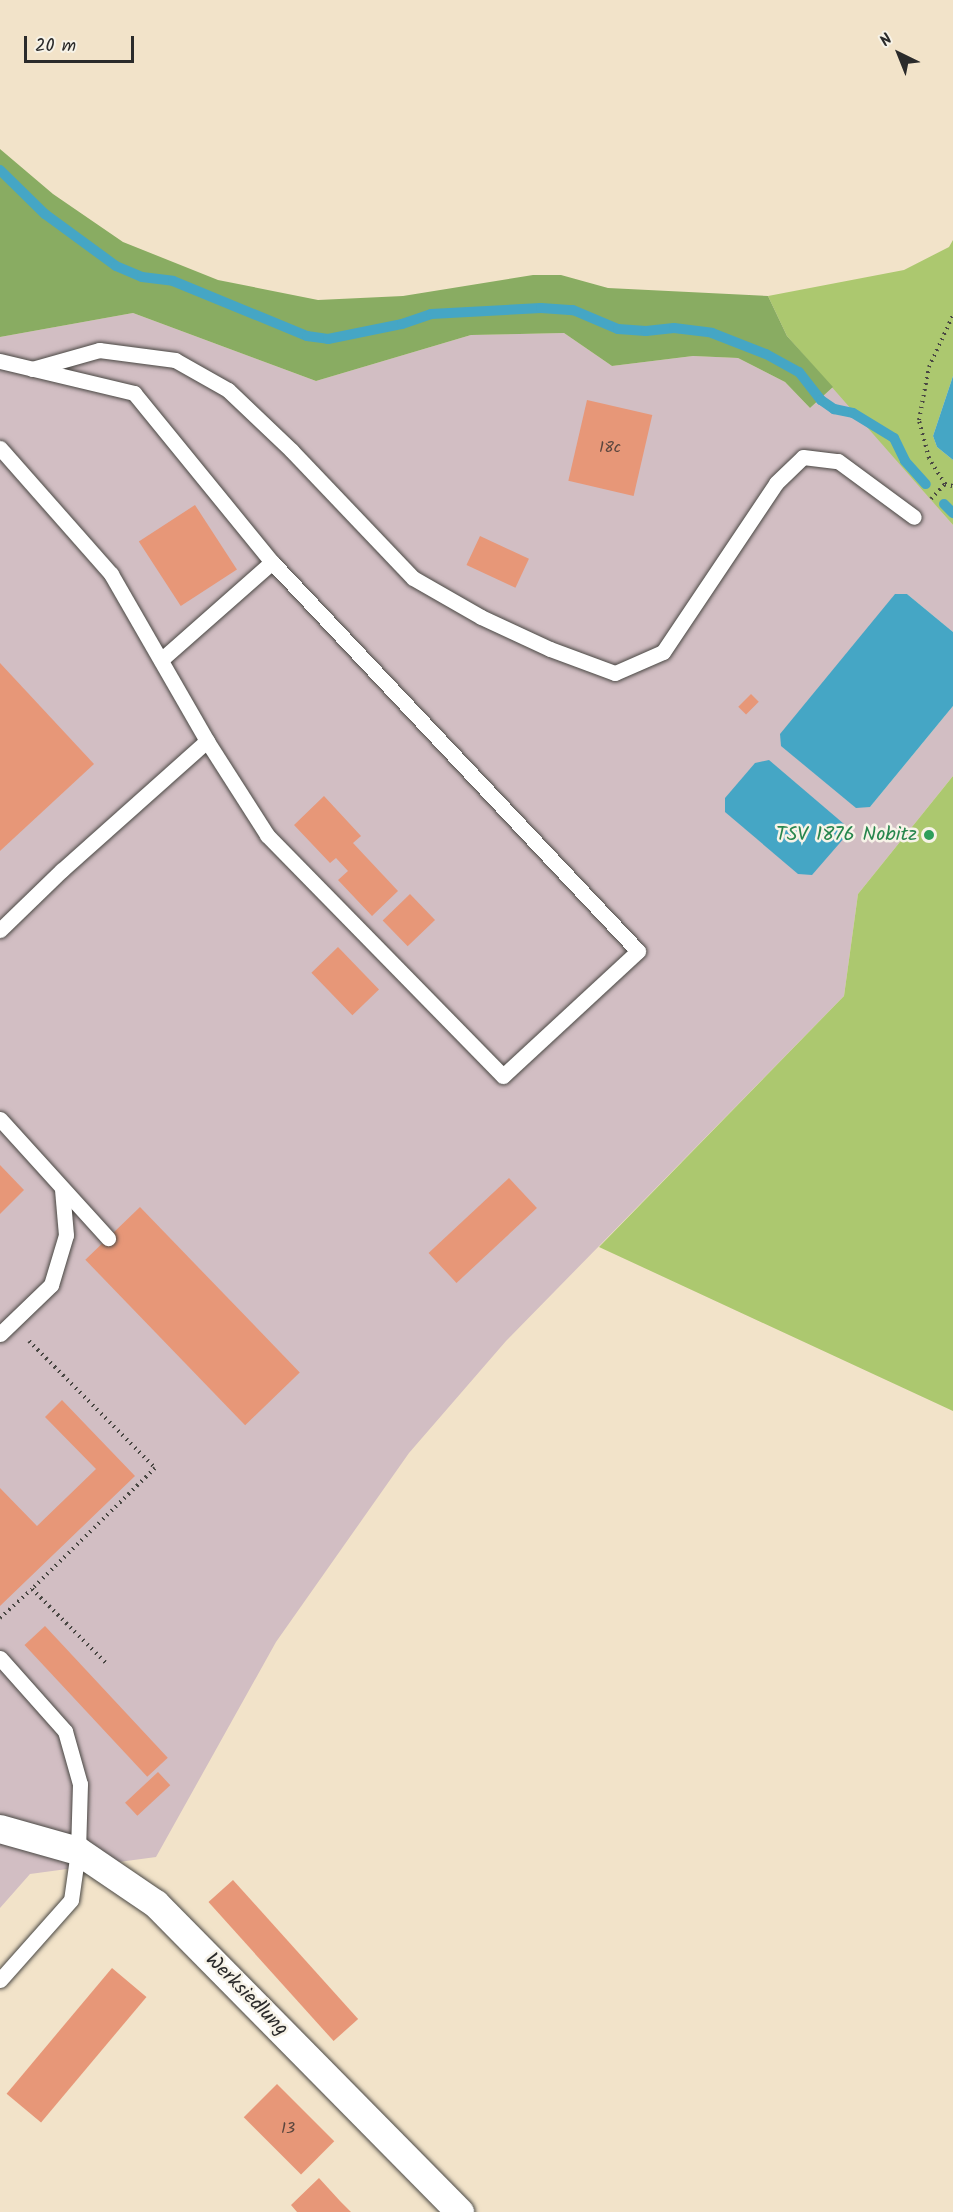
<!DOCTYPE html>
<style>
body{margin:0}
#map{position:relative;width:953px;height:2212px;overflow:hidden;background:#f2e3c9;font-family:Kalam,sans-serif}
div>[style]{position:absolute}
.industrial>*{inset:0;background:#d2bec3}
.green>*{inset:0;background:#acc86f}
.forest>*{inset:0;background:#89ac62}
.water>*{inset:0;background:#45a6c5}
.stream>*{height:10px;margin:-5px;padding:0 5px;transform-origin:5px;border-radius:5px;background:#45a6c5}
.building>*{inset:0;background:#e79778;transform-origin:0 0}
.path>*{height:4px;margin-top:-2px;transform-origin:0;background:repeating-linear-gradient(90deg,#494743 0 1.5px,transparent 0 6px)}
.roads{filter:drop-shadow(0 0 2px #494743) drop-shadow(0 0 2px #494743)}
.service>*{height:15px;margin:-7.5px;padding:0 7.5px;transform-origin:7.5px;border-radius:7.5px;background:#fff}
.minor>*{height:28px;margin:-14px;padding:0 14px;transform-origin:14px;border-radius:14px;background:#fff}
.dots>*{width:16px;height:16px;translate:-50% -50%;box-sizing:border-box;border:3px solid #f7f3e8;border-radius:50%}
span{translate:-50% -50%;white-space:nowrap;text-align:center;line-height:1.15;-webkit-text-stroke:5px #f7f3e8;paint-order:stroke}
.number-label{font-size:16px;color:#5a463e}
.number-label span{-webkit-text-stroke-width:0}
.leisure-label{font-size:20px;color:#27864d}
.right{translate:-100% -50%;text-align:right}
.street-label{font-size:20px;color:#2b2b2b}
.north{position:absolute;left:869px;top:24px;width:60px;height:60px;-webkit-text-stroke:4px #f7f3e8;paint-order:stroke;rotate:317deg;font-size:16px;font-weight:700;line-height:24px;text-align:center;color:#2b2b2b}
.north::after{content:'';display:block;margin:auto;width:21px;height:27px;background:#2b2b2b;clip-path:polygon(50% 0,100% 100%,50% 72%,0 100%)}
.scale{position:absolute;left:24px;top:36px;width:110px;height:27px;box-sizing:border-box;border:3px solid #2b2b2b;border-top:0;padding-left:8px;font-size:18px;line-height:21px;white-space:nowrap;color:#2b2b2b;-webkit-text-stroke:4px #f7f3e8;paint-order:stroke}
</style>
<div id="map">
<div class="industrial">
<div style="clip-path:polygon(133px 313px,316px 381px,471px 335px,564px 333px,612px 366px,693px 356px,738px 358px,785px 382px,810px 408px,833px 387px,953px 525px,953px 632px,907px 594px,870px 807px,953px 706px,953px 776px,858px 894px,844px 996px,506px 1341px,409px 1453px,276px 1642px,156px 1857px,30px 1874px,0 1908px,0 337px)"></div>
</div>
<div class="green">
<div style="clip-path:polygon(953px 240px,953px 376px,933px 436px,937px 447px,953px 460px,953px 525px,787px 336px,768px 296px,904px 270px,949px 247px)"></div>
<div style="clip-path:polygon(953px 776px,953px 1411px,599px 1247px,844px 996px,858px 894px)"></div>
</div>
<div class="forest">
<div style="clip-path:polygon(0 149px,53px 194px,123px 242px,218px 280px,318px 300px,403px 296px,533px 275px,561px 275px,608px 288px,768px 296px,787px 336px,833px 387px,810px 408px,785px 382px,738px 358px,693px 356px,612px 366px,564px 333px,471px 335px,316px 381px,133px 313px,0 337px)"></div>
</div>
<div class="water">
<div style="clip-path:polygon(953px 376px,953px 460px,937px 447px,933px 436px)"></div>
<div style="clip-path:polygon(895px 594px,907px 594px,953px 632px,953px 706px,870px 807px,856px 808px,781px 746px,780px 734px)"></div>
<div style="clip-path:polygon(769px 760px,844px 824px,845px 837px,812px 875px,798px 874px,725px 812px,725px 798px,755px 763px)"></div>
</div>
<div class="stream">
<div style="left:0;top:170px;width:63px;rotate:44.4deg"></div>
<div style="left:45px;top:214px;width:88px;rotate:36.2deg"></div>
<div style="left:116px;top:266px;width:28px;rotate:23deg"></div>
<div style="left:142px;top:277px;width:31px;rotate:7deg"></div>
<div style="left:173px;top:281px;width:145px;rotate:22.3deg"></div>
<div style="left:307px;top:336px;width:21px;rotate:8deg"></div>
<div style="left:328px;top:339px;width:76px;rotate:-11.5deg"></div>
<div style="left:402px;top:324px;width:31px;rotate:-19deg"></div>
<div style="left:431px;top:314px;width:110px;rotate:-3.1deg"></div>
<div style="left:541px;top:308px;width:32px;rotate:4deg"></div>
<div style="left:573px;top:310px;width:49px;rotate:22.9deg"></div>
<div style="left:618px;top:329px;width:28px;rotate:4deg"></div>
<div style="left:646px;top:331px;width:28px;rotate:-6deg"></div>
<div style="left:674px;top:328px;width:38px;rotate:7deg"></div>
<div style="left:712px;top:333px;width:58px;rotate:21.3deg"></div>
<div style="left:766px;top:354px;width:38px;rotate:29deg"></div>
<div style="left:799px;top:372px;width:36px;rotate:52deg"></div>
<div style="left:821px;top:400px;width:16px;rotate:35deg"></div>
<div style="left:834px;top:409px;width:19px;rotate:12deg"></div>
<div style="left:853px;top:413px;width:48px;rotate:31.4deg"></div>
<div style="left:894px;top:438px;width:25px;rotate:64deg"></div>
<div style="left:905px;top:461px;width:31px;rotate:48deg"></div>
<div style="left:944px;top:504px;width:13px;rotate:45deg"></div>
</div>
<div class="building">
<div style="left:587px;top:400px;width:67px;height:83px;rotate:13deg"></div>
<div style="left:195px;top:505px;width:77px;height:67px;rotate:57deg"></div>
<div style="left:480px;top:536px;width:54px;height:32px;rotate:25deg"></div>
<div style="clip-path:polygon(0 663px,94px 764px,0 851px)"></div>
<div style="left:751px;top:694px;width:11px;height:18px;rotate:45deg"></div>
<div style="clip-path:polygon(324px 796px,361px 836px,353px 843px,398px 891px,372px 916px,338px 880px,348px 871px,336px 858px,330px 863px,294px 825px)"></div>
<div style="left:410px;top:894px;width:36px;height:38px;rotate:46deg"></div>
<div style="left:338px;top:947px;width:59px;height:37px;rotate:46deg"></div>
<div style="clip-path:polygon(0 1165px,24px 1190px,0 1214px)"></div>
<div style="left:509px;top:1178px;width:41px;height:110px;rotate:47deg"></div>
<div style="left:140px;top:1207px;width:230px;height:76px;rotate:46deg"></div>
<div style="clip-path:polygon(62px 1400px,135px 1476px,0 1606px,0 1488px,37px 1526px,96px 1469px,45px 1417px)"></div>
<div style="left:45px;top:1626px;width:180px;height:28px;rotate:47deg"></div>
<div style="left:158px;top:1772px;width:18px;height:45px;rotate:47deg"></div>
<div style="left:233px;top:1880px;width:187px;height:33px;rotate:48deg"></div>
<div style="left:112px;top:1968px;width:45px;height:164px;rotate:40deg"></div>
<div style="left:277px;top:2084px;width:81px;height:47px;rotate:45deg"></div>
<div style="clip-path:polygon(319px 2178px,340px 2201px,351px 2212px,297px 2212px,291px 2205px)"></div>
</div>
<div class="path">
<div style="left:945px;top:484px;width:31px;rotate:-122deg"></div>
<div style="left:929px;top:458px;width:39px;rotate:-105deg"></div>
<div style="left:919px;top:420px;width:54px;rotate:-79.3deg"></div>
<div style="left:929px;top:367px;width:57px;rotate:-65.2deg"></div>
<div style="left:931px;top:499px;width:21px;rotate:-47deg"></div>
<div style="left:945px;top:484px;width:8px;rotate:14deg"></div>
<div style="left:29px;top:1341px;width:179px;rotate:45.2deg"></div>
<div style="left:155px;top:1468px;width:173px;rotate:135.5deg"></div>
<div style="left:0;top:1618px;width:43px;rotate:-42.2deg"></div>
<div style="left:32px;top:1589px;width:105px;rotate:45deg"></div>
</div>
<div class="roads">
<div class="service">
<div style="left:0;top:361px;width:138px;rotate:13.4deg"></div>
<div style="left:134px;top:393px;width:218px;rotate:50.8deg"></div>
<div style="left:272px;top:562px;width:148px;rotate:138.6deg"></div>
<div style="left:32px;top:369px;width:70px;rotate:-15.8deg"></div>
<div style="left:99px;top:350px;width:77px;rotate:7.5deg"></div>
<div style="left:175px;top:360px;width:61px;rotate:29.5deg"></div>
<div style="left:228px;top:390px;width:88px;rotate:43.6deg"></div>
<div style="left:292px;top:451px;width:175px;rotate:46.4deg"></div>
<div style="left:413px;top:578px;width:78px;rotate:29.8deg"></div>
<div style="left:481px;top:617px;width:76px;rotate:24.9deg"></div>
<div style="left:550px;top:649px;width:69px;rotate:20.3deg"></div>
<div style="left:615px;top:673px;width:52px;rotate:-23.6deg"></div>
<div style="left:663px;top:652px;width:203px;rotate:-56.2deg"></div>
<div style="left:776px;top:483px;width:37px;rotate:-44deg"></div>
<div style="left:803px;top:457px;width:35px;rotate:7deg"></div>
<div style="left:838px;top:461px;width:94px;rotate:36.4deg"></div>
<div style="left:0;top:448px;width:168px;rotate:48.6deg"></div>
<div style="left:111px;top:574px;width:193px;rotate:60.1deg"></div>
<div style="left:207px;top:741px;width:112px;rotate:57.4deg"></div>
<div style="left:267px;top:835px;width:337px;rotate:45.6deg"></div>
<div style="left:503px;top:1076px;width:184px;rotate:-42.8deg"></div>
<div style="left:638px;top:951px;width:534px;rotate:-133.26deg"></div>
<div style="left:0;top:930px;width:86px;rotate:-44.1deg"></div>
<div style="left:62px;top:870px;width:194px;rotate:-41.7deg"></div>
<div style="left:0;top:1119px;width:161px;rotate:47.8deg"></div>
<div style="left:0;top:1334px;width:71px;rotate:-43.9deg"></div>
<div style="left:51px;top:1285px;width:52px;rotate:-73.3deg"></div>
<div style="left:66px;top:1235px;width:46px;rotate:-95deg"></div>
<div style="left:0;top:1658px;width:98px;rotate:48.3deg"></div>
<div style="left:65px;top:1731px;width:55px;rotate:74.2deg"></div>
<div style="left:80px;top:1784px;width:67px;rotate:91.7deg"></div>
<div style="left:78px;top:1851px;width:49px;rotate:98.1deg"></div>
<div style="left:71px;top:1900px;width:107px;rotate:131.6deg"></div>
</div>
<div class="minor">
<div style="left:0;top:1829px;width:81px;rotate:15.8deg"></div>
<div style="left:78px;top:1851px;width:94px;rotate:34.2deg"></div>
<div style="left:156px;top:1904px;width:433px;rotate:45.4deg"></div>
</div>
</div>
<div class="dots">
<div style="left:929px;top:835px;background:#2e9e5b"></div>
</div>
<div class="number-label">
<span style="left:610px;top:448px">18c</span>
<span style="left:288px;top:2129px">13</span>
</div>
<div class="leisure-label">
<span class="right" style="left:917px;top:835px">TSV 1876 Nobitz</span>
</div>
<div class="street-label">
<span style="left:246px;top:1995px;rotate:45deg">Werksiedlung</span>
</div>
<div class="north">N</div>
<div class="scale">20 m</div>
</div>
